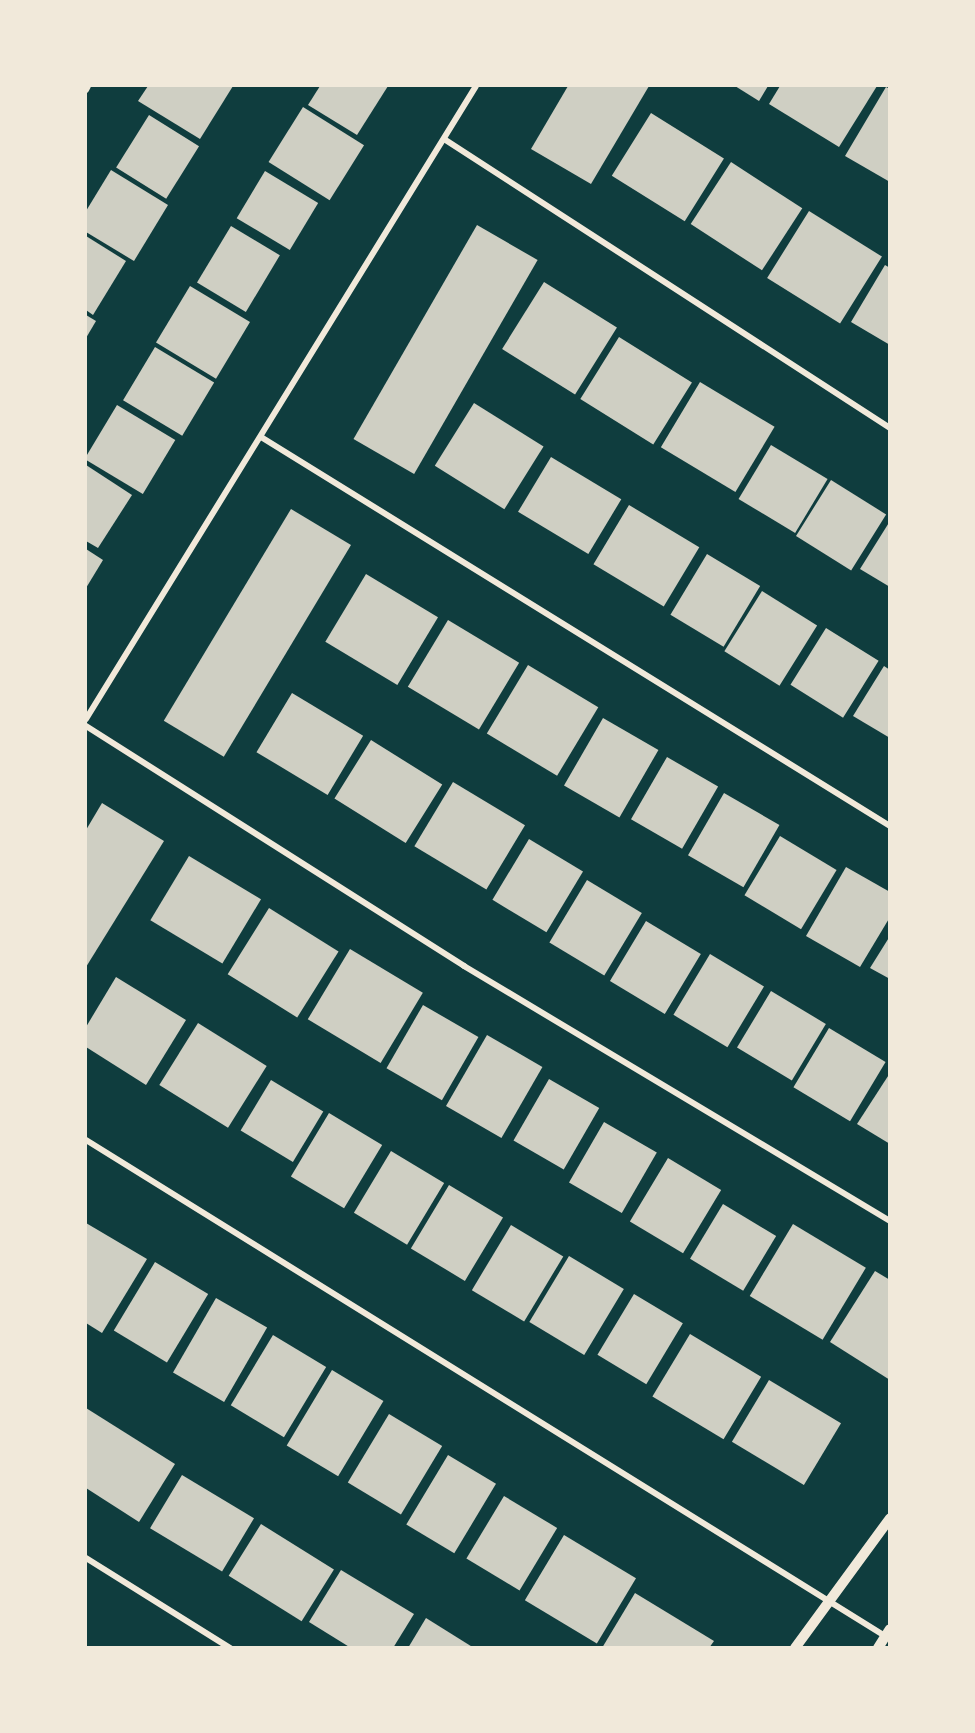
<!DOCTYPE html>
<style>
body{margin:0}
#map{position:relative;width:975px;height:1733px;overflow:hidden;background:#0f3d3e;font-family:Jost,sans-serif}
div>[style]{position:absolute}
.building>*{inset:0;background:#cfcfc3;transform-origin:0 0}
.minor>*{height:6px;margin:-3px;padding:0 3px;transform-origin:3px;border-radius:3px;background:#f1e9da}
.tertiary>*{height:10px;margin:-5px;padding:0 5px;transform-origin:5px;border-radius:5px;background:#f1e9da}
span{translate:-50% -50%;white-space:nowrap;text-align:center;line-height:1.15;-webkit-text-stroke:4.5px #f1e9da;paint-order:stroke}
.frame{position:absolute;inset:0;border:87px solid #f1e9da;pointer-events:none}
</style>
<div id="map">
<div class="building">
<div style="clip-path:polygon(148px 86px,233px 86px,200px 139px,138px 101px)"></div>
<div style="clip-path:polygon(320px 86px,388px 86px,357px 135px,308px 105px)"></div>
<div style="clip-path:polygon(568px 86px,649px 86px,591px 184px,531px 149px)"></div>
<div style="clip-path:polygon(735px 86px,768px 86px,759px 101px)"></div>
<div style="clip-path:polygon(780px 86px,877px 86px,839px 147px,769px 104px)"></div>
<div style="clip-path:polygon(886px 87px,890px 89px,890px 182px,845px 156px)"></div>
<div style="left:303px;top:107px;width:72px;height:65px;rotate:32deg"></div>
<div style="left:651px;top:113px;width:86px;height:74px;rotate:32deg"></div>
<div style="left:149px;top:115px;width:59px;height:62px;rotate:32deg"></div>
<div style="left:731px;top:162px;width:85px;height:74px;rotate:33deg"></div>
<div style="clip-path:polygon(111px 170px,168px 205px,134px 261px,86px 232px,86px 211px)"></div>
<div style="left:265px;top:171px;width:62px;height:55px;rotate:31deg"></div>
<div style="left:809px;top:211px;width:86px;height:79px;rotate:32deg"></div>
<div style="left:477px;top:225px;width:70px;height:247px;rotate:30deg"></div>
<div style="left:231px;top:226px;width:57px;height:66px;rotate:31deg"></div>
<div style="clip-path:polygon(86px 236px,126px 261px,93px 315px,86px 310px)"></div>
<div style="clip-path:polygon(885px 265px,890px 268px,890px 345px,851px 322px)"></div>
<div style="left:544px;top:282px;width:86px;height:79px;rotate:32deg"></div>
<div style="left:190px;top:286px;width:70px;height:66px;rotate:31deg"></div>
<div style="clip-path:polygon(86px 315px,96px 321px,86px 338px)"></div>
<div style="left:619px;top:337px;width:86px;height:73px;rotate:32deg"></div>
<div style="left:155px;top:347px;width:69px;height:62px;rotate:31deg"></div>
<div style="left:700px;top:382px;width:87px;height:76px;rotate:31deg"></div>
<div style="left:474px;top:403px;width:82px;height:74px;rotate:32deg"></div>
<div style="left:117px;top:405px;width:68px;height:63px;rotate:31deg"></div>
<div style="left:771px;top:445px;width:66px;height:63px;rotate:31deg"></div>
<div style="left:551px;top:457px;width:82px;height:64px;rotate:31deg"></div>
<div style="clip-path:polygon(86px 465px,132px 495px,98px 548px,86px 541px)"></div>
<div style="left:831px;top:480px;width:65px;height:66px;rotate:32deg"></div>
<div style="left:629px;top:505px;width:82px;height:69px;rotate:31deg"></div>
<div style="left:291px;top:509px;width:70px;height:247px;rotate:31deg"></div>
<div style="clip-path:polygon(890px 521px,890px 587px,860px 569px)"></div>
<div style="clip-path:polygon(86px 549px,103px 560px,86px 588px)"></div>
<div style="left:707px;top:554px;width:62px;height:71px;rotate:31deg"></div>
<div style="left:366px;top:574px;width:84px;height:79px;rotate:31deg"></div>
<div style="left:762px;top:591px;width:65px;height:71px;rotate:32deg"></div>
<div style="left:448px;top:620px;width:83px;height:78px;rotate:31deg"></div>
<div style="left:826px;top:628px;width:62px;height:67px;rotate:32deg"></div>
<div style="left:528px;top:665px;width:82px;height:80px;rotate:31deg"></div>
<div style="clip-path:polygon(884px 666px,890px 670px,890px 738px,853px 716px)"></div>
<div style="left:292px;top:693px;width:83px;height:69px;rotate:31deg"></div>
<div style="left:603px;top:718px;width:64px;height:78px;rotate:30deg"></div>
<div style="left:371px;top:740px;width:84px;height:69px;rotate:32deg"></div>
<div style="left:667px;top:757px;width:59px;height:72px;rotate:30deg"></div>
<div style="left:453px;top:782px;width:84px;height:75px;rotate:31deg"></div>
<div style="left:724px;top:793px;width:64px;height:72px;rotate:30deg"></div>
<div style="clip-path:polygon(102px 803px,164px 841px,86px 967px,86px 830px)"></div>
<div style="left:780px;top:836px;width:66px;height:69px;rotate:31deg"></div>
<div style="left:529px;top:839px;width:63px;height:71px;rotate:31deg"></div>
<div style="left:189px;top:856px;width:84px;height:75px;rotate:31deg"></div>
<div style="clip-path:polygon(846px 867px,890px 892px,890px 917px,860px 967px,806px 936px)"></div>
<div style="left:587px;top:880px;width:64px;height:73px;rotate:31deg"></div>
<div style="left:269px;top:908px;width:82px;height:78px;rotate:32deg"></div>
<div style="left:646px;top:921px;width:64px;height:70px;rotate:31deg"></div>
<div style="clip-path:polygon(890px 936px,890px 979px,870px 968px)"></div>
<div style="left:350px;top:949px;width:85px;height:82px;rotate:31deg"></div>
<div style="left:710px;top:954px;width:63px;height:71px;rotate:31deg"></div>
<div style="clip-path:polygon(116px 977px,186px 1020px,146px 1085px,86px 1047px,86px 1027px)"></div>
<div style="left:771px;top:991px;width:64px;height:66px;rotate:31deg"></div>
<div style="left:423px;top:1005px;width:64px;height:73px;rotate:30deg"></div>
<div style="left:198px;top:1023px;width:81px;height:73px;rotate:32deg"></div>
<div style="left:829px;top:1028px;width:66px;height:69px;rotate:31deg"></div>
<div style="left:487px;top:1035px;width:64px;height:82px;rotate:30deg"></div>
<div style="clip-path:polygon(890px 1073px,890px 1144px,857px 1124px)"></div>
<div style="left:549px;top:1079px;width:58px;height:71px;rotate:30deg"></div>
<div style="left:271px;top:1080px;width:61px;height:59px;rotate:31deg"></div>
<div style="left:329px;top:1113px;width:62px;height:74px;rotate:31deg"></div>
<div style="left:604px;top:1122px;width:61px;height:70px;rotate:30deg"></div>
<div style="left:391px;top:1151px;width:62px;height:72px;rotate:31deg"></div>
<div style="left:668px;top:1158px;width:62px;height:74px;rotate:31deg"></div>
<div style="left:449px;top:1185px;width:63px;height:74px;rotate:31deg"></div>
<div style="left:723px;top:1204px;width:62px;height:64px;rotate:31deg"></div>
<div style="clip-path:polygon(86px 1223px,147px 1259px,102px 1333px,86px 1323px)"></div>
<div style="left:793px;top:1224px;width:85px;height:84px;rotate:31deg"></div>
<div style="left:511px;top:1225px;width:61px;height:76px;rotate:31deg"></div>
<div style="left:569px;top:1256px;width:64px;height:77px;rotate:31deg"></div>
<div style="left:155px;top:1262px;width:62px;height:80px;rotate:31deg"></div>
<div style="clip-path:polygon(875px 1271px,890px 1280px,890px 1380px,830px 1342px)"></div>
<div style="left:634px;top:1294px;width:57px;height:71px;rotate:31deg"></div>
<div style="left:216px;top:1298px;width:59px;height:86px;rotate:30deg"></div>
<div style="left:690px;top:1334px;width:83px;height:73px;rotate:31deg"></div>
<div style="left:273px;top:1335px;width:62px;height:82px;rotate:31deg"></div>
<div style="left:332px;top:1370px;width:60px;height:88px;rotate:31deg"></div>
<div style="left:769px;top:1380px;width:84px;height:72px;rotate:31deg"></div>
<div style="clip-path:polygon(86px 1408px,175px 1464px,139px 1522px,86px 1488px)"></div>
<div style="left:389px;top:1414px;width:62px;height:80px;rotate:31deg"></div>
<div style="left:448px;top:1455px;width:56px;height:81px;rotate:31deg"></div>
<div style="left:182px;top:1475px;width:84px;height:62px;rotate:31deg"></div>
<div style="left:504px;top:1496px;width:62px;height:73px;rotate:31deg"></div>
<div style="left:261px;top:1524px;width:86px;height:61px;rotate:32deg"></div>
<div style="left:564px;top:1535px;width:84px;height:76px;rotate:31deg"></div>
<div style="clip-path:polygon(341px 1570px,414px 1614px,393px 1648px,351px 1648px,309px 1622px)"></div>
<div style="clip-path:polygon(635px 1593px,714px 1641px,709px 1648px,602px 1648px)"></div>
<div style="clip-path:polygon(426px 1618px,474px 1648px,408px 1648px)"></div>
</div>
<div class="minor">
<div style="left:86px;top:90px;width:4px;rotate:-63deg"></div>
<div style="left:444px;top:139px;width:531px;rotate:32.94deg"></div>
<div style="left:261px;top:437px;width:740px;rotate:31.73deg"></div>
<div style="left:86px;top:719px;width:743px;rotate:-58.36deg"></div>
<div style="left:86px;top:726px;width:448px;rotate:32.4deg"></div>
<div style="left:464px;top:966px;width:496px;rotate:30.9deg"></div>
<div style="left:86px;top:1140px;width:940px;rotate:31.83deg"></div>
<div style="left:86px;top:1558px;width:170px;rotate:32deg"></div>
</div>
<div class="tertiary">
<div style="left:795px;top:1648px;width:161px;rotate:-53.8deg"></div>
<div style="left:878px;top:1648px;width:22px;rotate:-58deg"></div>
</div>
<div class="frame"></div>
</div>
